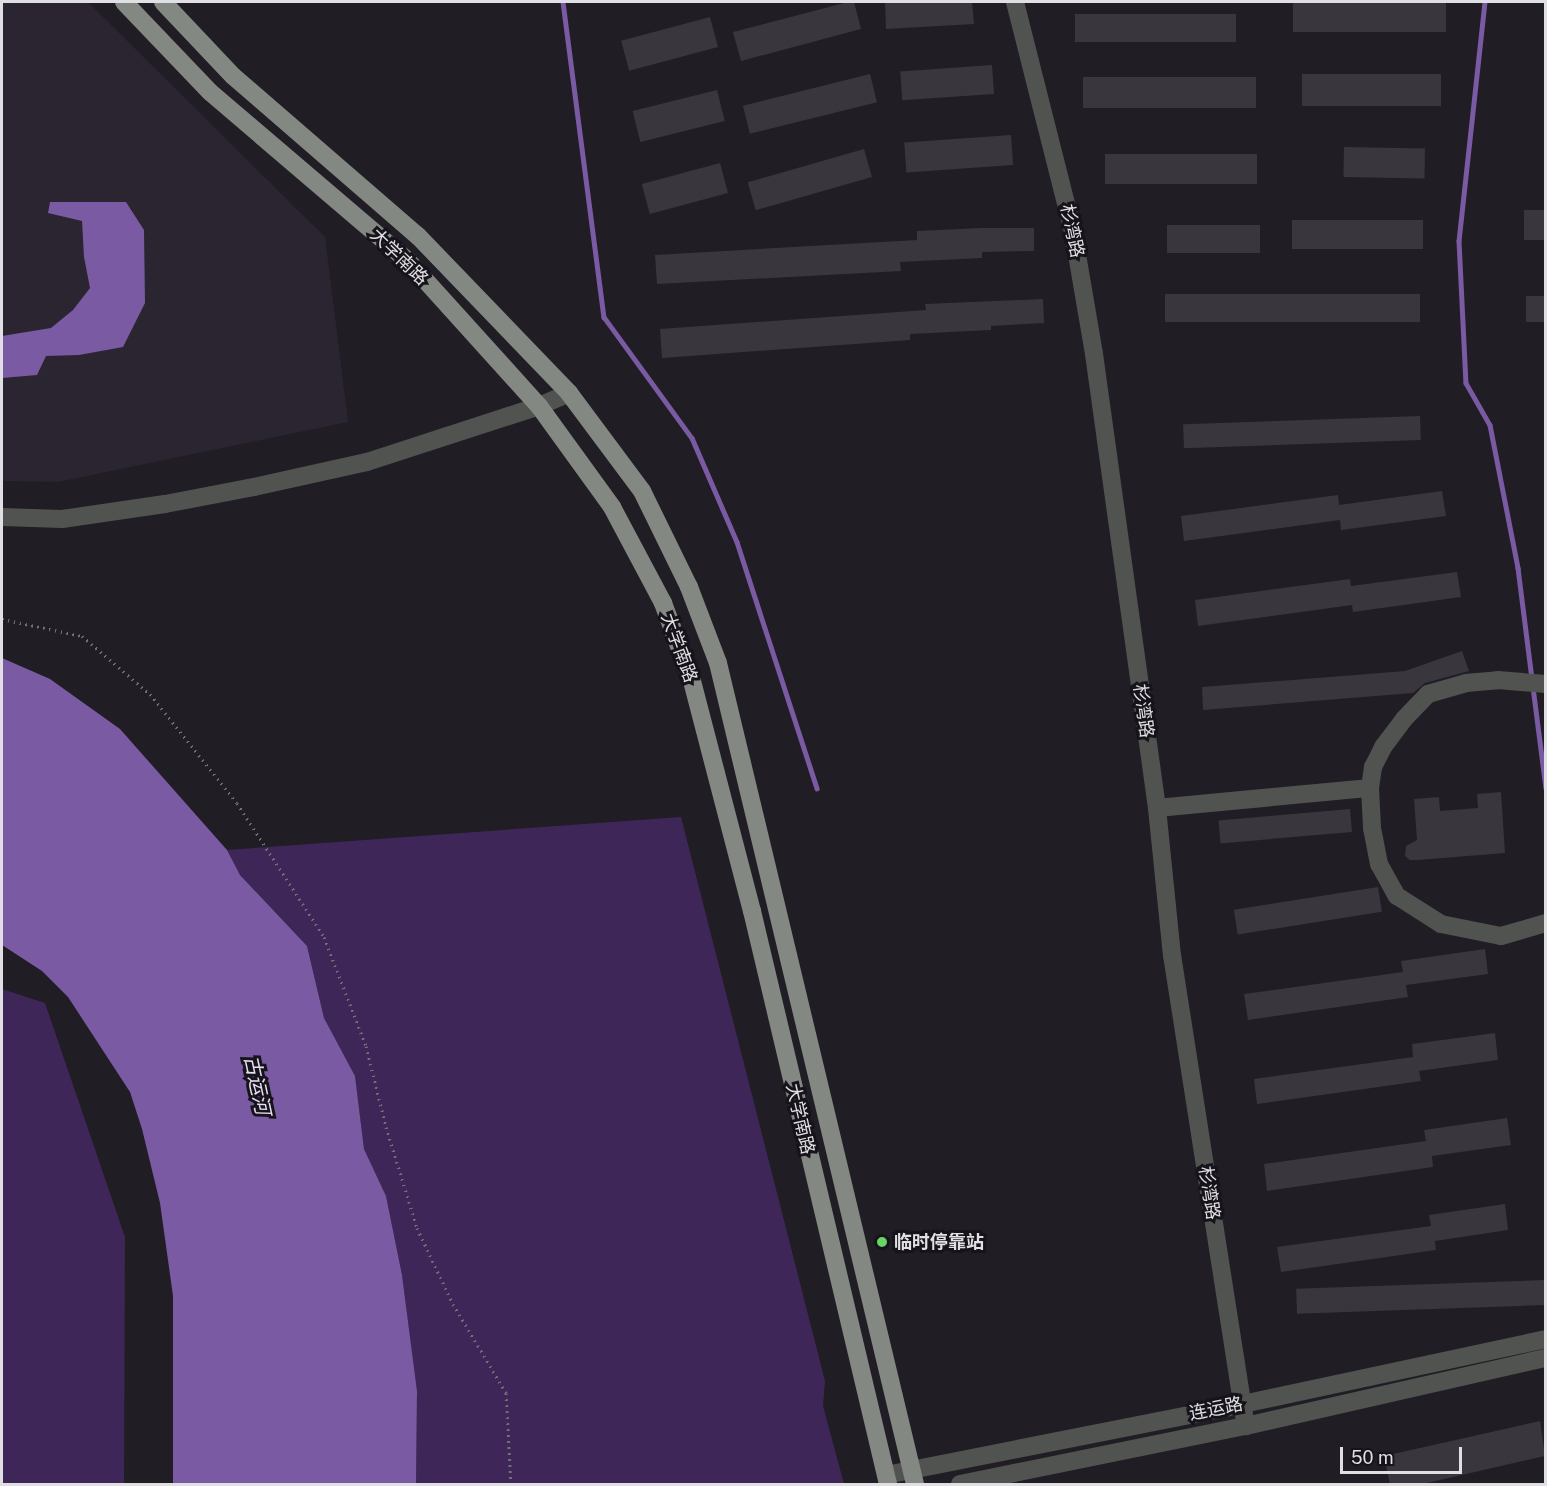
<!DOCTYPE html>
<meta charset="utf-8">
<style>
body{margin:0}
#map{position:relative;width:1547px;height:1486px;overflow:hidden;background:#201d24;font-family:"Public Sans","Noto Sans SC",sans-serif}
div>[style]{position:absolute}
.built>*{inset:0;background:#2a2531}
.green>*{inset:0;background:#3e2758}
.water>*{inset:0;background:#7a5aa2}
.stream>*{height:4.5px;margin:-2.25px;padding:0 2.25px;transform-origin:2.25px;border-radius:2.25px;background:#7a5aa2}
.building>*{inset:0;background:#39363e;transform-origin:0 0}
.path>*{height:3px;margin-top:-1.5px;transform-origin:0;background:repeating-linear-gradient(90deg,#726f75 0 1.5px,transparent 0 6px)}
.minor>*{height:18px;margin:-9px;padding:0 9px;transform-origin:9px;border-radius:9px;background:#515350}
.major>*{height:18px;margin:-9px;padding:0 9px;transform-origin:9px;border-radius:9px;background:#838882}
.dots>*{width:16px;height:16px;translate:-50% -50%;box-sizing:border-box;border:3px solid #16141a;border-radius:50%}
span{translate:-50% -50%;white-space:nowrap;text-align:center;line-height:1.15;-webkit-text-stroke:6px #16141a;paint-order:stroke}
.street-label{font-size:18px;color:#e0dfe3}
.poi-label{font-size:18px;color:#e0dfe3;font-weight:700}
.left{translate:0 -50%;text-align:left}
.water-label{font-size:20px;color:#e6def3;font-style:italic}
.frame{position:absolute;inset:0;border:3px solid #e0dfe3;pointer-events:none}
.scale{position:absolute;left:1340px;top:1447px;width:122px;height:27px;box-sizing:border-box;border:3px solid #e0dfe3;border-top:0;padding-left:8px;font-size:18px;line-height:21px;white-space:nowrap;color:#e0dfe3;-webkit-text-stroke:4px #16141a;paint-order:stroke}
</style>
<div id="map">
<div class="built">
<div style="clip-path:polygon(2px 2px,88px 2px,325px 237px,348px 422px,58px 482px,2px 481px)"></div>
</div>
<div class="green">
<div style="clip-path:polygon(681px 817px,825px 1381px,823px 1406px,844px 1484px,416px 1484px,417px 1391px,402px 1275px,386px 1196px,364px 1149px,355px 1076px,324px 1018px,307px 946px,240px 875px,227px 850px)"></div>
<div style="clip-path:polygon(2px 989px,45px 1003px,125px 1237px,124px 1484px,2px 1484px)"></div>
</div>
<div class="water">
<div style="clip-path:polygon(50px 202px,126px 202px,144px 230px,145px 303px,123px 347px,79px 355px,46px 356px,37px 375px,2px 378px,2px 336px,51px 328px,73px 310px,90px 288px,84px 257px,82px 221px,48px 213px)"></div>
<div style="clip-path:polygon(2px 658px,50px 679px,120px 729px,227px 850px,240px 875px,307px 946px,324px 1018px,355px 1076px,364px 1149px,386px 1196px,402px 1275px,417px 1391px,416px 1484px,173px 1484px,173px 1296px,160px 1203px,142px 1129px,130px 1092px,68px 997px,42px 971px,2px 945px)"></div>
</div>
<div class="stream">
<div style="left:563px;top:2px;width:318px;rotate:82.6deg"></div>
<div style="left:604px;top:317px;width:150px;rotate:54deg"></div>
<div style="left:692px;top:438px;width:113px;rotate:66.6deg"></div>
<div style="left:737px;top:542px;width:259px;rotate:72deg"></div>
<div style="left:1485px;top:2px;width:240px;rotate:96.2deg"></div>
<div style="left:1459px;top:241px;width:142px;rotate:87.2deg"></div>
<div style="left:1466px;top:383px;width:48px;rotate:60.3deg"></div>
<div style="left:1490px;top:425px;width:146px;rotate:78.9deg"></div>
<div style="left:1518px;top:568px;width:112px;rotate:82.8deg"></div>
<div style="left:1533px;top:687px;width:102px;rotate:82.7deg"></div>
</div>
<div class="building">
<div style="clip-path:polygon(848px 2px,854px 2px,861px 29px,741px 61px,733px 32px)"></div>
<div style="clip-path:polygon(885px 2px,972px 2px,974px 24px,886px 29px)"></div>
<div style="left:1293px;top:2px;width:153px;height:30px"></div>
<div style="left:1075px;top:14px;width:161px;height:28px"></div>
<div style="left:710px;top:17px;width:31px;height:92px;rotate:75deg"></div>
<div style="left:992px;top:65px;width:29px;height:92px;rotate:86deg"></div>
<div style="left:870px;top:74px;width:29px;height:131px;rotate:76deg"></div>
<div style="left:1302px;top:74px;width:139px;height:32px"></div>
<div style="left:1083px;top:77px;width:173px;height:31px"></div>
<div style="left:717px;top:90px;width:32px;height:87px;rotate:76deg"></div>
<div style="left:1011px;top:135px;width:30px;height:107px;rotate:86deg"></div>
<div style="left:1344px;top:147px;width:81px;height:30px;rotate:1deg"></div>
<div style="left:864px;top:149px;width:29px;height:121px;rotate:74deg"></div>
<div style="left:1257px;top:154px;width:30px;height:152px;rotate:90deg"></div>
<div style="left:720px;top:163px;width:31px;height:81px;rotate:75deg"></div>
<div style="left:1545px;top:210px;width:30px;height:21px;rotate:90deg"></div>
<div style="left:1292px;top:220px;width:131px;height:29px"></div>
<div style="left:1167px;top:225px;width:93px;height:28px"></div>
<div style="clip-path:polygon(981px 228px,1034px 228px,1034px 251px,982px 252px,982px 258px,900px 262px,901px 271px,657px 284px,655px 255px,917px 240px,917px 231px)"></div>
<div style="left:1420px;top:294px;width:28px;height:255px;rotate:90deg"></div>
<div style="left:1526px;top:296px;width:19px;height:26px"></div>
<div style="clip-path:polygon(1043px 299px,1044px 323px,991px 326px,991px 330px,910px 334px,910px 340px,662px 358px,660px 329px,926px 310px,925px 304px)"></div>
<div style="left:1420px;top:416px;width:24px;height:237px;rotate:88deg"></div>
<div style="clip-path:polygon(1442px 491px,1446px 516px,1341px 530px,1340px 520px,1184px 541px,1181px 516px,1338px 495px,1339px 505px)"></div>
<div style="clip-path:polygon(1457px 572px,1461px 597px,1353px 612px,1352px 605px,1198px 626px,1195px 600px,1350px 579px,1351px 586px)"></div>
<div style="clip-path:polygon(1462px 651px,1469px 671px,1425px 683px,1413px 693px,1203px 710px,1202px 687px,1405px 671px)"></div>
<div style="clip-path:polygon(1501px 792px,1505px 853px,1418px 860px,1410px 860px,1405px 856px,1406px 846px,1417px 840px,1414px 799px,1439px 797px,1440px 811px,1478px 808px,1477px 794px)"></div>
<div style="left:1350px;top:809px;width:23px;height:132px;rotate:85deg"></div>
<div style="left:1378px;top:887px;width:25px;height:146px;rotate:81deg"></div>
<div style="clip-path:polygon(1485px 949px,1488px 974px,1406px 985px,1408px 997px,1248px 1020px,1244px 994px,1403px 972px,1401px 961px)"></div>
<div style="clip-path:polygon(1495px 1033px,1498px 1060px,1419px 1071px,1421px 1081px,1257px 1104px,1254px 1079px,1413px 1057px,1412px 1044px)"></div>
<div style="clip-path:polygon(1507px 1118px,1511px 1145px,1432px 1156px,1433px 1167px,1267px 1191px,1264px 1164px,1426px 1141px,1424px 1130px)"></div>
<div style="clip-path:polygon(1505px 1204px,1508px 1230px,1435px 1241px,1436px 1250px,1281px 1272px,1277px 1247px,1431px 1226px,1429px 1215px)"></div>
<div style="left:1544px;top:1280px;width:25px;height:248px;rotate:88deg"></div>
<div style="clip-path:polygon(1540px 1421px,1545px 1456px,1418px 1485px,1390px 1485px,1384px 1456px)"></div>
</div>
<div class="path">
<div style="left:2px;top:619px;width:82px;rotate:12deg"></div>
<div style="left:82px;top:636px;width:89px;rotate:40.5deg"></div>
<div style="left:150px;top:694px;width:139px;rotate:51.4deg"></div>
<div style="left:237px;top:803px;width:160px;rotate:57deg"></div>
<div style="left:324px;top:937px;width:117px;rotate:68.9deg"></div>
<div style="left:366px;top:1046px;width:83px;rotate:76.1deg"></div>
<div style="left:386px;top:1127px;width:106px;rotate:72.9deg"></div>
<div style="left:417px;top:1228px;width:84px;rotate:64.7deg"></div>
<div style="left:453px;top:1304px;width:104px;rotate:59.2deg"></div>
<div style="left:506px;top:1393px;width:91px;rotate:86.9deg"></div>
</div>
<div class="minor">
<div style="left:1015px;top:2px;width:236px;rotate:75.8deg"></div>
<div style="left:1073px;top:231px;width:125px;rotate:80.3deg"></div>
<div style="left:1094px;top:354px;width:458px;rotate:82.1deg"></div>
<div style="left:1157px;top:808px;width:148px;rotate:84.2deg"></div>
<div style="left:1172px;top:955px;width:477px;rotate:81.1deg"></div>
<div style="left:2px;top:517px;width:60px;rotate:1.9deg"></div>
<div style="left:62px;top:519px;width:104px;rotate:-8.3deg"></div>
<div style="left:165px;top:504px;width:91px;rotate:-10.8deg"></div>
<div style="left:254px;top:487px;width:116px;rotate:-12.5deg"></div>
<div style="left:367px;top:462px;width:181px;rotate:-18deg"></div>
<div style="left:539px;top:406px;width:33px;rotate:-23deg"></div>
<div style="left:1370px;top:788px;width:40px;rotate:87.1deg"></div>
<div style="left:1372px;top:828px;width:37px;rotate:79deg"></div>
<div style="left:1379px;top:864px;width:37px;rotate:61deg"></div>
<div style="left:1397px;top:896px;width:52px;rotate:32.5deg"></div>
<div style="left:1441px;top:924px;width:61px;rotate:11.3deg"></div>
<div style="left:1501px;top:936px;width:47px;rotate:-16.1deg"></div>
<div style="left:1157px;top:808px;width:214px;rotate:-5.4deg"></div>
<div style="left:1370px;top:788px;width:21px;rotate:-82deg"></div>
<div style="left:1373px;top:767px;width:22px;rotate:-63deg"></div>
<div style="left:1383px;top:747px;width:35px;rotate:-53deg"></div>
<div style="left:1404px;top:719px;width:35px;rotate:-46deg"></div>
<div style="left:1428px;top:694px;width:40px;rotate:-16deg"></div>
<div style="left:1466px;top:683px;width:32px;rotate:-5deg"></div>
<div style="left:1498px;top:680px;width:48px;rotate:4.8deg"></div>
<div style="left:886px;top:1475px;width:364px;rotate:-11.2deg"></div>
<div style="left:1243px;top:1404px;width:310px;rotate:-12.1deg"></div>
<div style="left:960px;top:1484px;width:292px;rotate:-11.5deg"></div>
<div style="left:1246px;top:1426px;width:308px;rotate:-12.8deg"></div>
</div>
<div class="major">
<div style="left:124px;top:2px;width:124px;rotate:46.3deg"></div>
<div style="left:210px;top:92px;width:259px;rotate:40.5deg"></div>
<div style="left:407px;top:260px;width:197px;rotate:47.9deg"></div>
<div style="left:539px;top:406px;width:125px;rotate:54.1deg"></div>
<div style="left:612px;top:507px;width:109px;rotate:62deg"></div>
<div style="left:663px;top:603px;width:83px;rotate:69.6deg"></div>
<div style="left:692px;top:681px;width:238px;rotate:75.4deg"></div>
<div style="left:752px;top:911px;width:589px;rotate:76.65deg"></div>
<div style="left:163px;top:2px;width:102px;rotate:46.6deg"></div>
<div style="left:233px;top:76px;width:245px;rotate:40.9deg"></div>
<div style="left:418px;top:236px;width:218px;rotate:46.1deg"></div>
<div style="left:569px;top:393px;width:122px;rotate:53.3deg"></div>
<div style="left:642px;top:491px;width:107px;rotate:63.9deg"></div>
<div style="left:689px;top:587px;width:81px;rotate:69.1deg"></div>
<div style="left:718px;top:663px;width:844px;rotate:76.51deg"></div>
</div>
<div class="dots">
<div style="left:882px;top:1242px;background:#67d466"></div>
</div>
<div class="street-label">
<span style="left:1072px;top:231px;rotate:78deg">杉湾路</span>
<span style="left:399px;top:257px;rotate:44deg">大学南路</span>
<span style="left:679px;top:648px;rotate:70deg">大学南路</span>
<span style="left:1143px;top:711px;rotate:82deg">杉湾路</span>
<span style="left:800px;top:1119px;rotate:77deg">大学南路</span>
<span style="left:1209px;top:1193px;rotate:81deg">杉湾路</span>
<span style="left:1216px;top:1409px;rotate:-11deg">连运路</span>
</div>
<div class="poi-label">
<span class="left" style="left:894px;top:1242px">临时停靠站</span>
</div>
<div class="water-label">
<span style="left:257px;top:1085px;rotate:78deg">古运河</span>
</div>
<div class="frame"></div>
<div class="scale">50 m</div>
</div>
